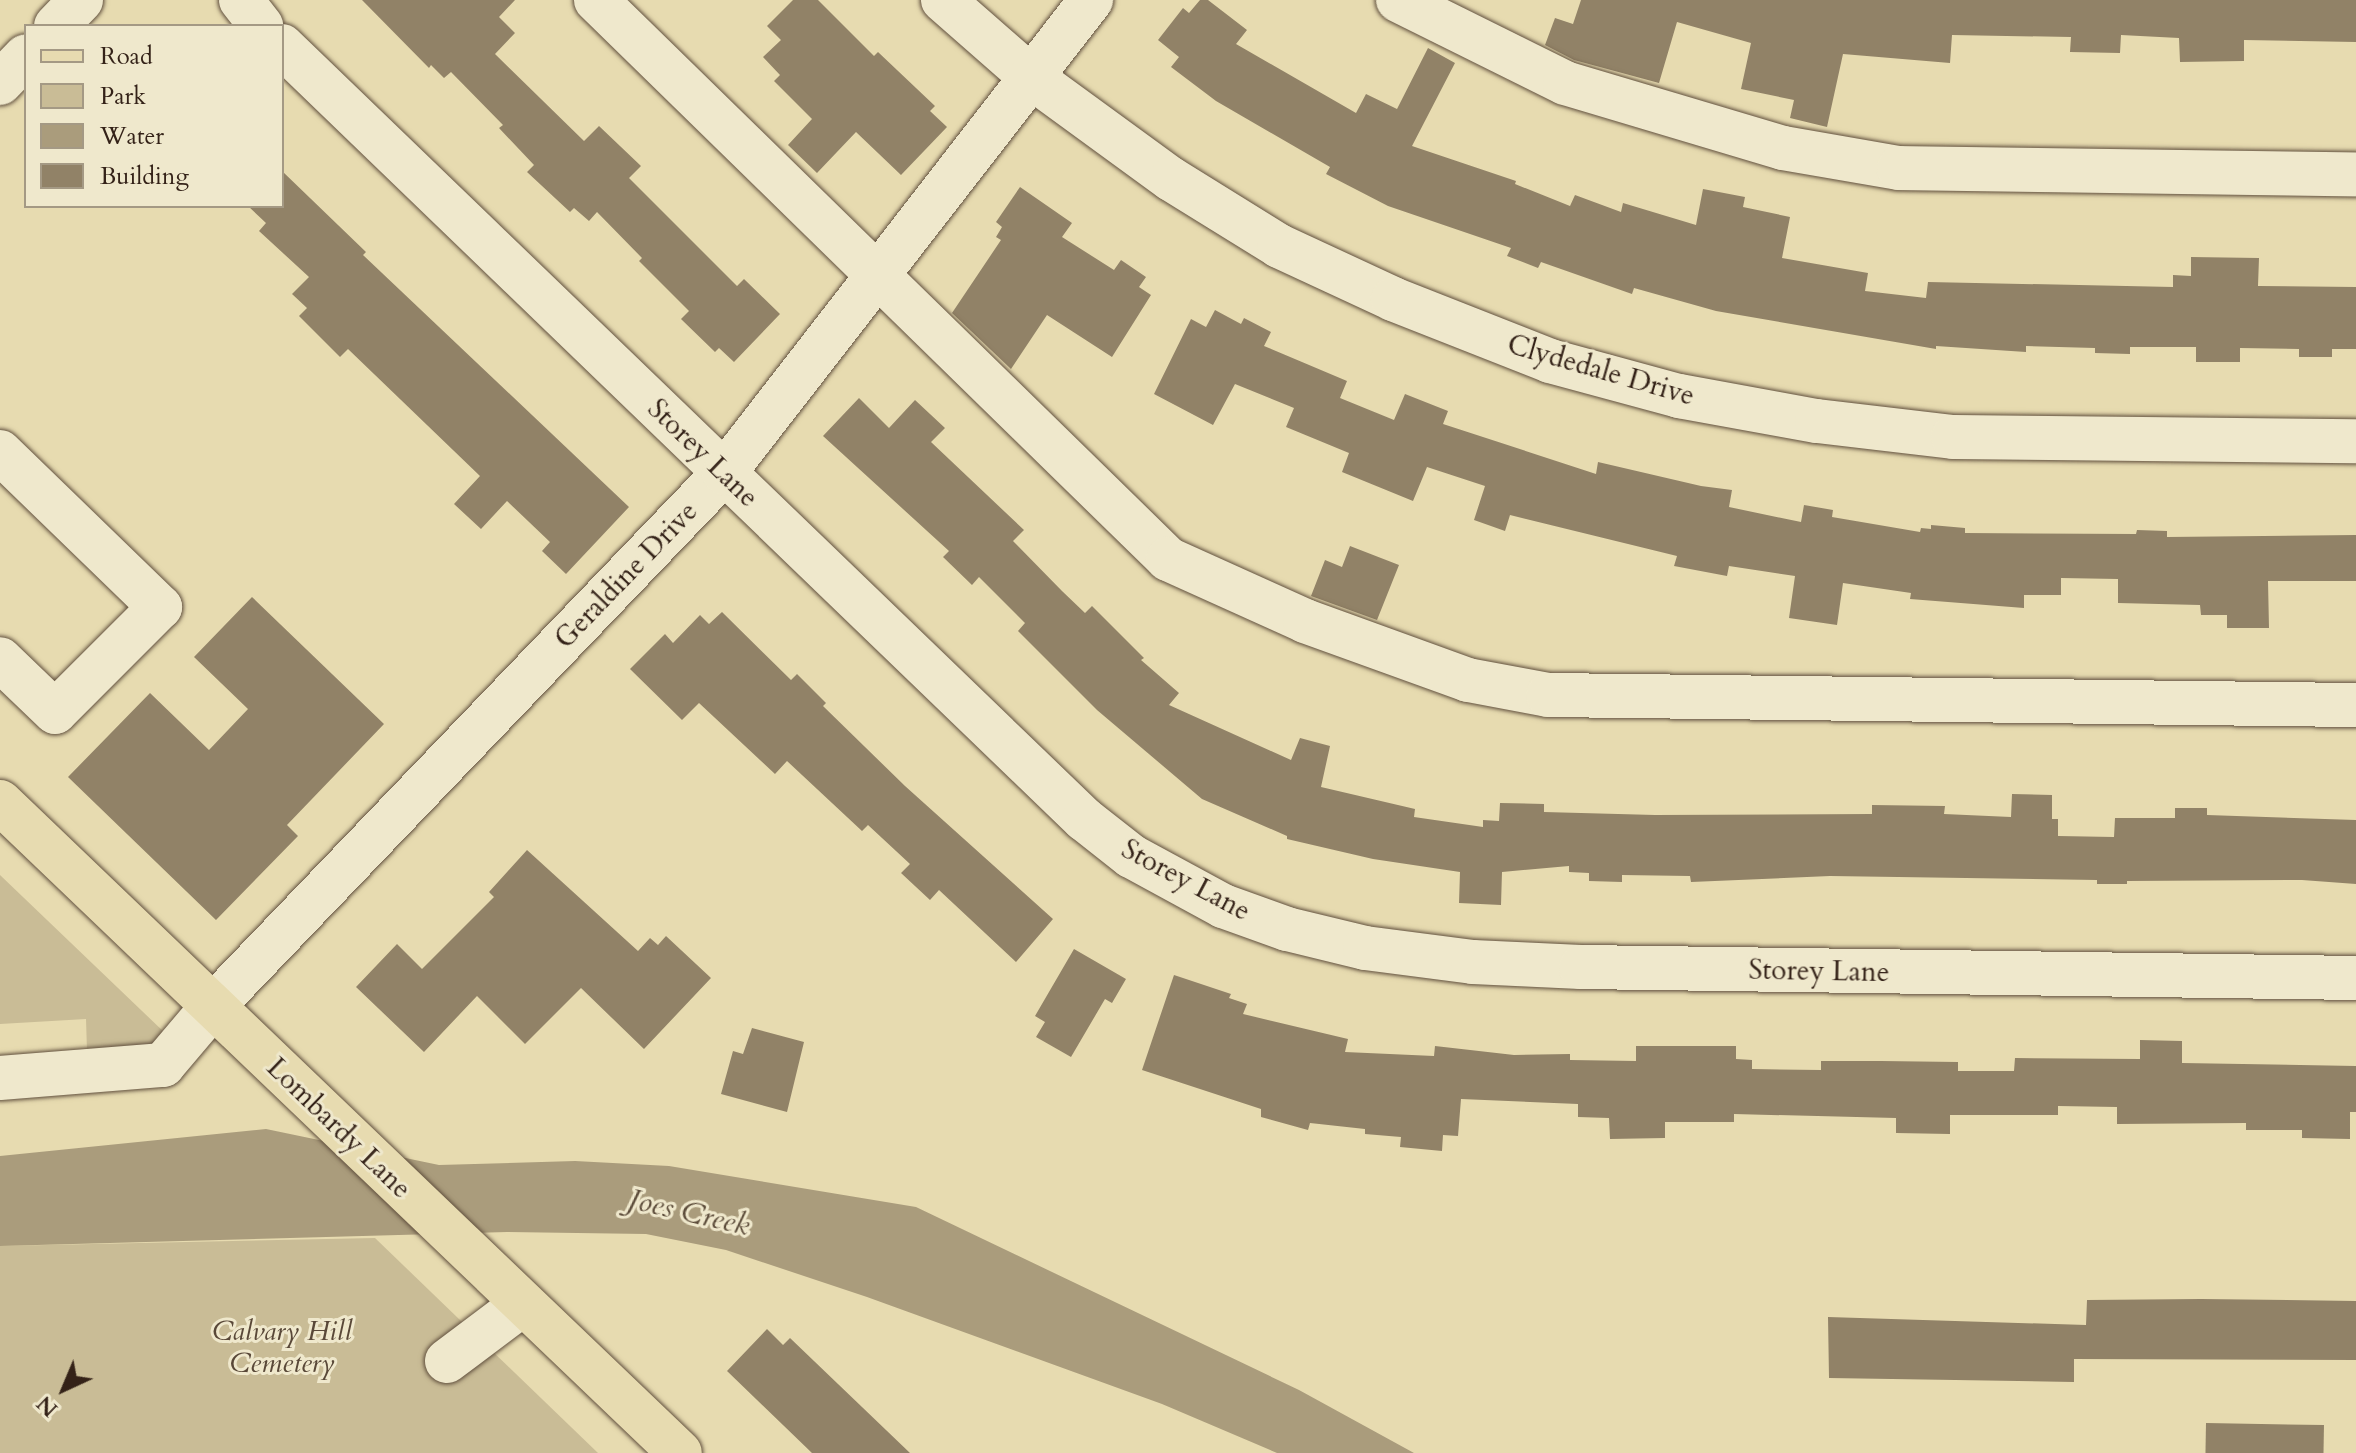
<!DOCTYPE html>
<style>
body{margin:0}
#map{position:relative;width:2356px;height:1453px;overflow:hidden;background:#e7dbb0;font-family:Cardo,serif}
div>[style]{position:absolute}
.green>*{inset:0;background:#c9bc96}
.water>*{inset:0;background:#aa9c7c}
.building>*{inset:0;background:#918267;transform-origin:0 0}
.roads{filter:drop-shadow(0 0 2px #61503e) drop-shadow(0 0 2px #61503e)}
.minor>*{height:44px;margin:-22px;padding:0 22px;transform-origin:22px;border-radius:22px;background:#efe8cc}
.major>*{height:44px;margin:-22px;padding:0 22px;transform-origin:22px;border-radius:22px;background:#e7dbb0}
span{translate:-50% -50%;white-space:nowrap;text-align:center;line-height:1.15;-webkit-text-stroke:6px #efe8cc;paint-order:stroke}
.street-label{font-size:28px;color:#342218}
.park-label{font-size:28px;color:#594838;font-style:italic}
.water-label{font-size:30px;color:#5d4d3b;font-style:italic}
.legend{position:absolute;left:24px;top:24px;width:260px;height:184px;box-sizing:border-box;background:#efe8cc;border:2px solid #a49984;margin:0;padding:10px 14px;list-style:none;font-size:24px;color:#342218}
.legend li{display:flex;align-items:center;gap:16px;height:40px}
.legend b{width:40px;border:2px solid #a49984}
.north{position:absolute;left:24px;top:1349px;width:80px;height:80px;-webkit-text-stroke:6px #efe8cc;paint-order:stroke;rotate:224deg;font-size:22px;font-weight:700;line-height:32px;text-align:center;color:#342218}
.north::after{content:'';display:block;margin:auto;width:28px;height:36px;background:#342218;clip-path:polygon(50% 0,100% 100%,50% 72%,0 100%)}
</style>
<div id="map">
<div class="green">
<div style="clip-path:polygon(0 875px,165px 1033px,146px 1050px,87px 1051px,86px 1019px,0 1024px)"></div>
<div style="clip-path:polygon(375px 1238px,598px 1453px,0 1453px,0 1246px)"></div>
</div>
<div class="water">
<div style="clip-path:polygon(266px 1129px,439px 1165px,575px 1161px,669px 1166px,916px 1207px,1299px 1390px,1414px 1453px,1277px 1453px,1162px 1404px,867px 1297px,726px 1250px,646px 1234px,507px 1232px,0 1246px,0 1156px)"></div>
</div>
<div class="building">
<div style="clip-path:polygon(362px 0,515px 0,499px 17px,515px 33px,495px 54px,584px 141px,599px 126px,641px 166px,629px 178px,737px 286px,744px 279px,780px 314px,734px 362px,719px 348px,715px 352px,681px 319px,689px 311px,639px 261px,642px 258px,597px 212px,589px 221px,574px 208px,570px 212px,527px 172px,534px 165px,499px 128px,503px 125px,451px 72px,444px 78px,431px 65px,429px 68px)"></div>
<div style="clip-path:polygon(793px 0,818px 0,874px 56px,878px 52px,935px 106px,930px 111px,947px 127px,901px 175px,856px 132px,817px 173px,788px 145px,812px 119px,774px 81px,780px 75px,763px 57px,781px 40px,767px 26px)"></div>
<div style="clip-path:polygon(1200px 0,1208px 0,1247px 30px,1236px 44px,1356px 113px,1366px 94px,1397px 109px,1428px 48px,1455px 63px,1412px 146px,1516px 181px,1515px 184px,1570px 206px,1575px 195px,1621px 212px,1623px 203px,1696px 225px,1703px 189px,1745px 197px,1743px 207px,1790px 217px,1782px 258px,1868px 273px,1865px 291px,1926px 298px,1928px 282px,2173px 287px,2173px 275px,2191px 276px,2191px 257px,2259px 258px,2258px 286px,2356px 287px,2356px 349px,2332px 349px,2332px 357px,2299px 357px,2299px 349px,2240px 348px,2240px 362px,2196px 362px,2196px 347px,2130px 347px,2130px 354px,2095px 353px,2095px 348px,2026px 346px,2026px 352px,1936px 346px,1936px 349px,1716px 311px,1634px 288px,1632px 294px,1541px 262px,1538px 268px,1507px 256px,1511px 248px,1388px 206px,1326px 174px,1330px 167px,1216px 101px,1171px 67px,1179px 57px,1158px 40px,1183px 8px,1189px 13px)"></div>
<div style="clip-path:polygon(1581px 0,2356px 0,2356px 42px,2244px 40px,2244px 61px,2180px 62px,2179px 38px,2121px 35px,2120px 53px,2070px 52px,2071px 37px,1952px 35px,1950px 63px,1843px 54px,1827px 127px,1790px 118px,1794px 100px,1741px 89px,1751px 43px,1677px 22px,1659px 83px,1574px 60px,1545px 45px,1555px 18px,1573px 24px)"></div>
<div style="clip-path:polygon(282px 171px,366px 252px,363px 255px,629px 507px,566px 574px,542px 551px,550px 542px,507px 501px,481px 529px,454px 504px,480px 476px,348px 349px,340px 357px,299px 316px,307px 308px,292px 294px,309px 277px,259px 231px,266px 223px,248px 206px,282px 206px)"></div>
<div style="clip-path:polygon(1020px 187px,1072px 223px,1062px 237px,1114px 270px,1121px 260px,1146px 277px,1139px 287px,1151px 295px,1112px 357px,1047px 315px,1011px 369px,952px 313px,1001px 240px,996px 237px,1002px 227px,996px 222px)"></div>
<div style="clip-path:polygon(1215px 310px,1241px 324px,1244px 318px,1271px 332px,1264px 346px,1347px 381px,1340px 398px,1394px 420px,1405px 394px,1448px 411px,1443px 424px,1596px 474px,1598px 462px,1701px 486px,1732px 490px,1729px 507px,1801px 522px,1804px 505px,1833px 510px,1832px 517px,1920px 532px,1921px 528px,1931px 529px,1931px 525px,1965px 528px,1965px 533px,2136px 534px,2137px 530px,2167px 531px,2167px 537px,2356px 535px,2356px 581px,2268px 581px,2269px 628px,2227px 628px,2227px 615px,2201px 615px,2200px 605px,2118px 603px,2118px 579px,2061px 578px,2061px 595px,2024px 595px,2024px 608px,1910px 599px,1911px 593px,1843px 583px,1837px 625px,1789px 618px,1795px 576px,1729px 566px,1727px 576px,1674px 566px,1677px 556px,1510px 515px,1505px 531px,1474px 520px,1485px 486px,1427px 467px,1413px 501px,1342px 472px,1349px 453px,1286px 427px,1294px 408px,1235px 384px,1213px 425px,1154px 394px,1191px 319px,1206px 327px)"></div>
<div style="clip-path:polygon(859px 398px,889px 428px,915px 400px,945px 428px,931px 442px,1024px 530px,1013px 541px,1062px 591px,1085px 613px,1092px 606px,1144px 658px,1141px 660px,1179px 693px,1169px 705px,1291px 760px,1300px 738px,1330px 746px,1321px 787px,1415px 809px,1414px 817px,1483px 827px,1483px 820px,1499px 821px,1500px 803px,1544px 804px,1544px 812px,1655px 815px,1872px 814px,1872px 805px,1945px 806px,1944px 814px,2011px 817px,2012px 794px,2052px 795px,2052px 819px,2058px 819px,2058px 836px,2114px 837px,2115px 818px,2175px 818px,2175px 808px,2207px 808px,2207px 815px,2356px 820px,2356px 884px,2302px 880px,2127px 881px,2127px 884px,2097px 884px,2097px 880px,1830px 876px,1691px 882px,1690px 876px,1622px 875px,1622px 882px,1589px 881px,1589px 873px,1569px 872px,1569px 866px,1502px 872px,1501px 905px,1459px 903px,1460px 872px,1373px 859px,1287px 839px,1287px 836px,1202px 799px,1097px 710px,1018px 631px,1025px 623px,979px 577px,972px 585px,943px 557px,949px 551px,823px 436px)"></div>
<div style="clip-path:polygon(1350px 546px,1399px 565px,1377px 620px,1311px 596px,1325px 560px,1342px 567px)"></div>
<div style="clip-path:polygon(252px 597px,384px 724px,287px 825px,298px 836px,216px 920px,68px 777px,150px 693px,209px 750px,248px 709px,194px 657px)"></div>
<div style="clip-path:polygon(722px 612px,791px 680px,797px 674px,826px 703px,823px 706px,905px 786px,1053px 919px,1016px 962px,939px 890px,930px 900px,901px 873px,910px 864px,868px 825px,862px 831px,787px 761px,775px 774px,699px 703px,682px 720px,630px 669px,665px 634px,673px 643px,700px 615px,709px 624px)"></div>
<div style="clip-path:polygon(527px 850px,638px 951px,650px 938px,658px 945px,666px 936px,711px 978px,644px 1049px,581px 988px,525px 1044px,477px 996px,424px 1052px,356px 987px,397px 944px,422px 969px,494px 897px,489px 892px)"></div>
<div style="clip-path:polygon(1074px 949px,1126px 979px,1112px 1003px,1105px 999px,1071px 1057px,1036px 1037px,1045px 1022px,1035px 1016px)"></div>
<div style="clip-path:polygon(1174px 975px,1231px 994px,1229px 998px,1247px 1004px,1243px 1014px,1348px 1039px,1345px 1052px,1434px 1056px,1435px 1046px,1514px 1055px,1570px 1054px,1570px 1060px,1636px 1061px,1636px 1046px,1736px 1046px,1736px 1059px,1752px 1060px,1752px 1069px,1821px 1070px,1821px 1061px,1881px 1061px,1958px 1062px,1958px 1071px,2014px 1071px,2015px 1058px,2140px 1059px,2140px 1040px,2182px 1041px,2182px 1063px,2356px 1066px,2356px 1112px,2350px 1112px,2350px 1139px,2302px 1138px,2302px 1130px,2246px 1130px,2246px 1123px,2117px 1124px,2117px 1107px,2058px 1106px,2058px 1115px,1950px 1115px,1950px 1134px,1896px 1133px,1896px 1118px,1734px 1114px,1734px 1122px,1665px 1122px,1665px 1138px,1610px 1139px,1609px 1118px,1578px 1117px,1578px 1104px,1461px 1099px,1458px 1136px,1443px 1135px,1442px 1151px,1400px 1147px,1401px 1137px,1365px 1134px,1365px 1129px,1310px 1123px,1308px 1130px,1261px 1117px,1261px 1109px,1142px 1070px)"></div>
<div style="clip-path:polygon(752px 1028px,804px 1042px,787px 1112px,721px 1094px,733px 1051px,743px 1054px)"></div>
<div style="clip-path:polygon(2201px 1299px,2356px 1301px,2356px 1360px,2074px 1359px,2074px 1382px,1829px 1378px,1828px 1317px,2086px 1325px,2087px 1300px)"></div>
<div style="clip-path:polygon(767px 1329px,783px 1345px,790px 1338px,910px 1453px,812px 1453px,727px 1371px)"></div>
<div style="left:2206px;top:1423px;width:118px;height:30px;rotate:1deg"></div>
</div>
<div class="roads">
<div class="minor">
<div style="left:241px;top:0;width:33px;rotate:52deg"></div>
<div style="left:596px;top:0;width:800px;rotate:44.34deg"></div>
<div style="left:1168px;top:559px;width:150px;rotate:24.3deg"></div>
<div style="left:1305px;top:621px;width:173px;rotate:19.9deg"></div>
<div style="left:1468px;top:680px;width:81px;rotate:10.6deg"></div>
<div style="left:1548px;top:695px;width:808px;rotate:0.71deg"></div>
<div style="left:943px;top:0;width:117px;rotate:41.2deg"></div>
<div style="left:1031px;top:77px;width:173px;rotate:36.1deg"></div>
<div style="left:1171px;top:179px;width:127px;rotate:31.8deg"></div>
<div style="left:1279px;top:246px;width:126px;rotate:24.9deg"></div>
<div style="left:1393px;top:299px;width:169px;rotate:21.5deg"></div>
<div style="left:1550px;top:361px;width:134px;rotate:15.2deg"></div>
<div style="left:1679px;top:396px;width:140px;rotate:10.3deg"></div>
<div style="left:1817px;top:421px;width:137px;rotate:6.7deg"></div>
<div style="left:1953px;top:437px;width:403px;rotate:0.6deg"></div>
<div style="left:1398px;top:0;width:186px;rotate:26.4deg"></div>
<div style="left:1565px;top:83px;width:227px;rotate:16.6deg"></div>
<div style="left:1783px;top:148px;width:118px;rotate:9.8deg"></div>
<div style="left:1899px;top:168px;width:457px;rotate:0.8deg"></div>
<div style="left:56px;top:26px;width:36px;rotate:-46deg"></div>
<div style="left:282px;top:46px;width:1114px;rotate:43.95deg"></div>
<div style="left:1084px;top:819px;width:60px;rotate:38.2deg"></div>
<div style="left:1131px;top:856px;width:105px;rotate:28.5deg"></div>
<div style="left:1223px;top:906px;width:68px;rotate:19.8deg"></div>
<div style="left:1287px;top:929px;width:80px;rotate:13.7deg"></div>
<div style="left:1365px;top:948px;width:109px;rotate:7.4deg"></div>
<div style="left:1473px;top:962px;width:108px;rotate:2.7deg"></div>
<div style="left:1581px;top:967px;width:775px;rotate:0.81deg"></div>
<div style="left:0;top:83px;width:37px;rotate:-46deg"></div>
<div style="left:0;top:452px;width:223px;rotate:44.1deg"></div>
<div style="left:160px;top:607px;width:148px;rotate:135deg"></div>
<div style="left:55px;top:712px;width:76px;rotate:-136.1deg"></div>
<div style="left:0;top:1078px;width:164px;rotate:-4.6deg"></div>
<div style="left:163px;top:1065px;width:77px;rotate:-49.7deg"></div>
<div style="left:213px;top:1006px;width:738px;rotate:-46.21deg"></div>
<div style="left:724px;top:473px;width:599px;rotate:-52.19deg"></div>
<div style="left:447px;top:1361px;width:95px;rotate:-36.9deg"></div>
</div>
<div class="major">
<div style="left:0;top:802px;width:941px;rotate:43.75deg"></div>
</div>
</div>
<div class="street-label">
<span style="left:1601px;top:370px;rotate:16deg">Clydedale Drive</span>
<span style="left:703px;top:453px;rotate:44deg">Storey Lane</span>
<span style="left:626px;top:575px;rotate:-46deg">Geraldine Drive</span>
<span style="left:1186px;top:880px;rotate:28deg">Storey Lane</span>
<span style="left:1819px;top:971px;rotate:1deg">Storey Lane</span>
<span style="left:339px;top:1128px;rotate:44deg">Lombardy Lane</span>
</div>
<div class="park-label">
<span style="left:282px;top:1347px">Calvary Hill<br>Cemetery</span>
</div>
<div class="water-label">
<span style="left:689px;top:1213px;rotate:13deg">Joes Creek</span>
</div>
<ul class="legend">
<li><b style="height:10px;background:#e7dbb0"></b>Road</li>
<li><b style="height:22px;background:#c9bc96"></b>Park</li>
<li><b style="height:22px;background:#aa9c7c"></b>Water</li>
<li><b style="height:22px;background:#918267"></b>Building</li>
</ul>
<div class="north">N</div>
</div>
